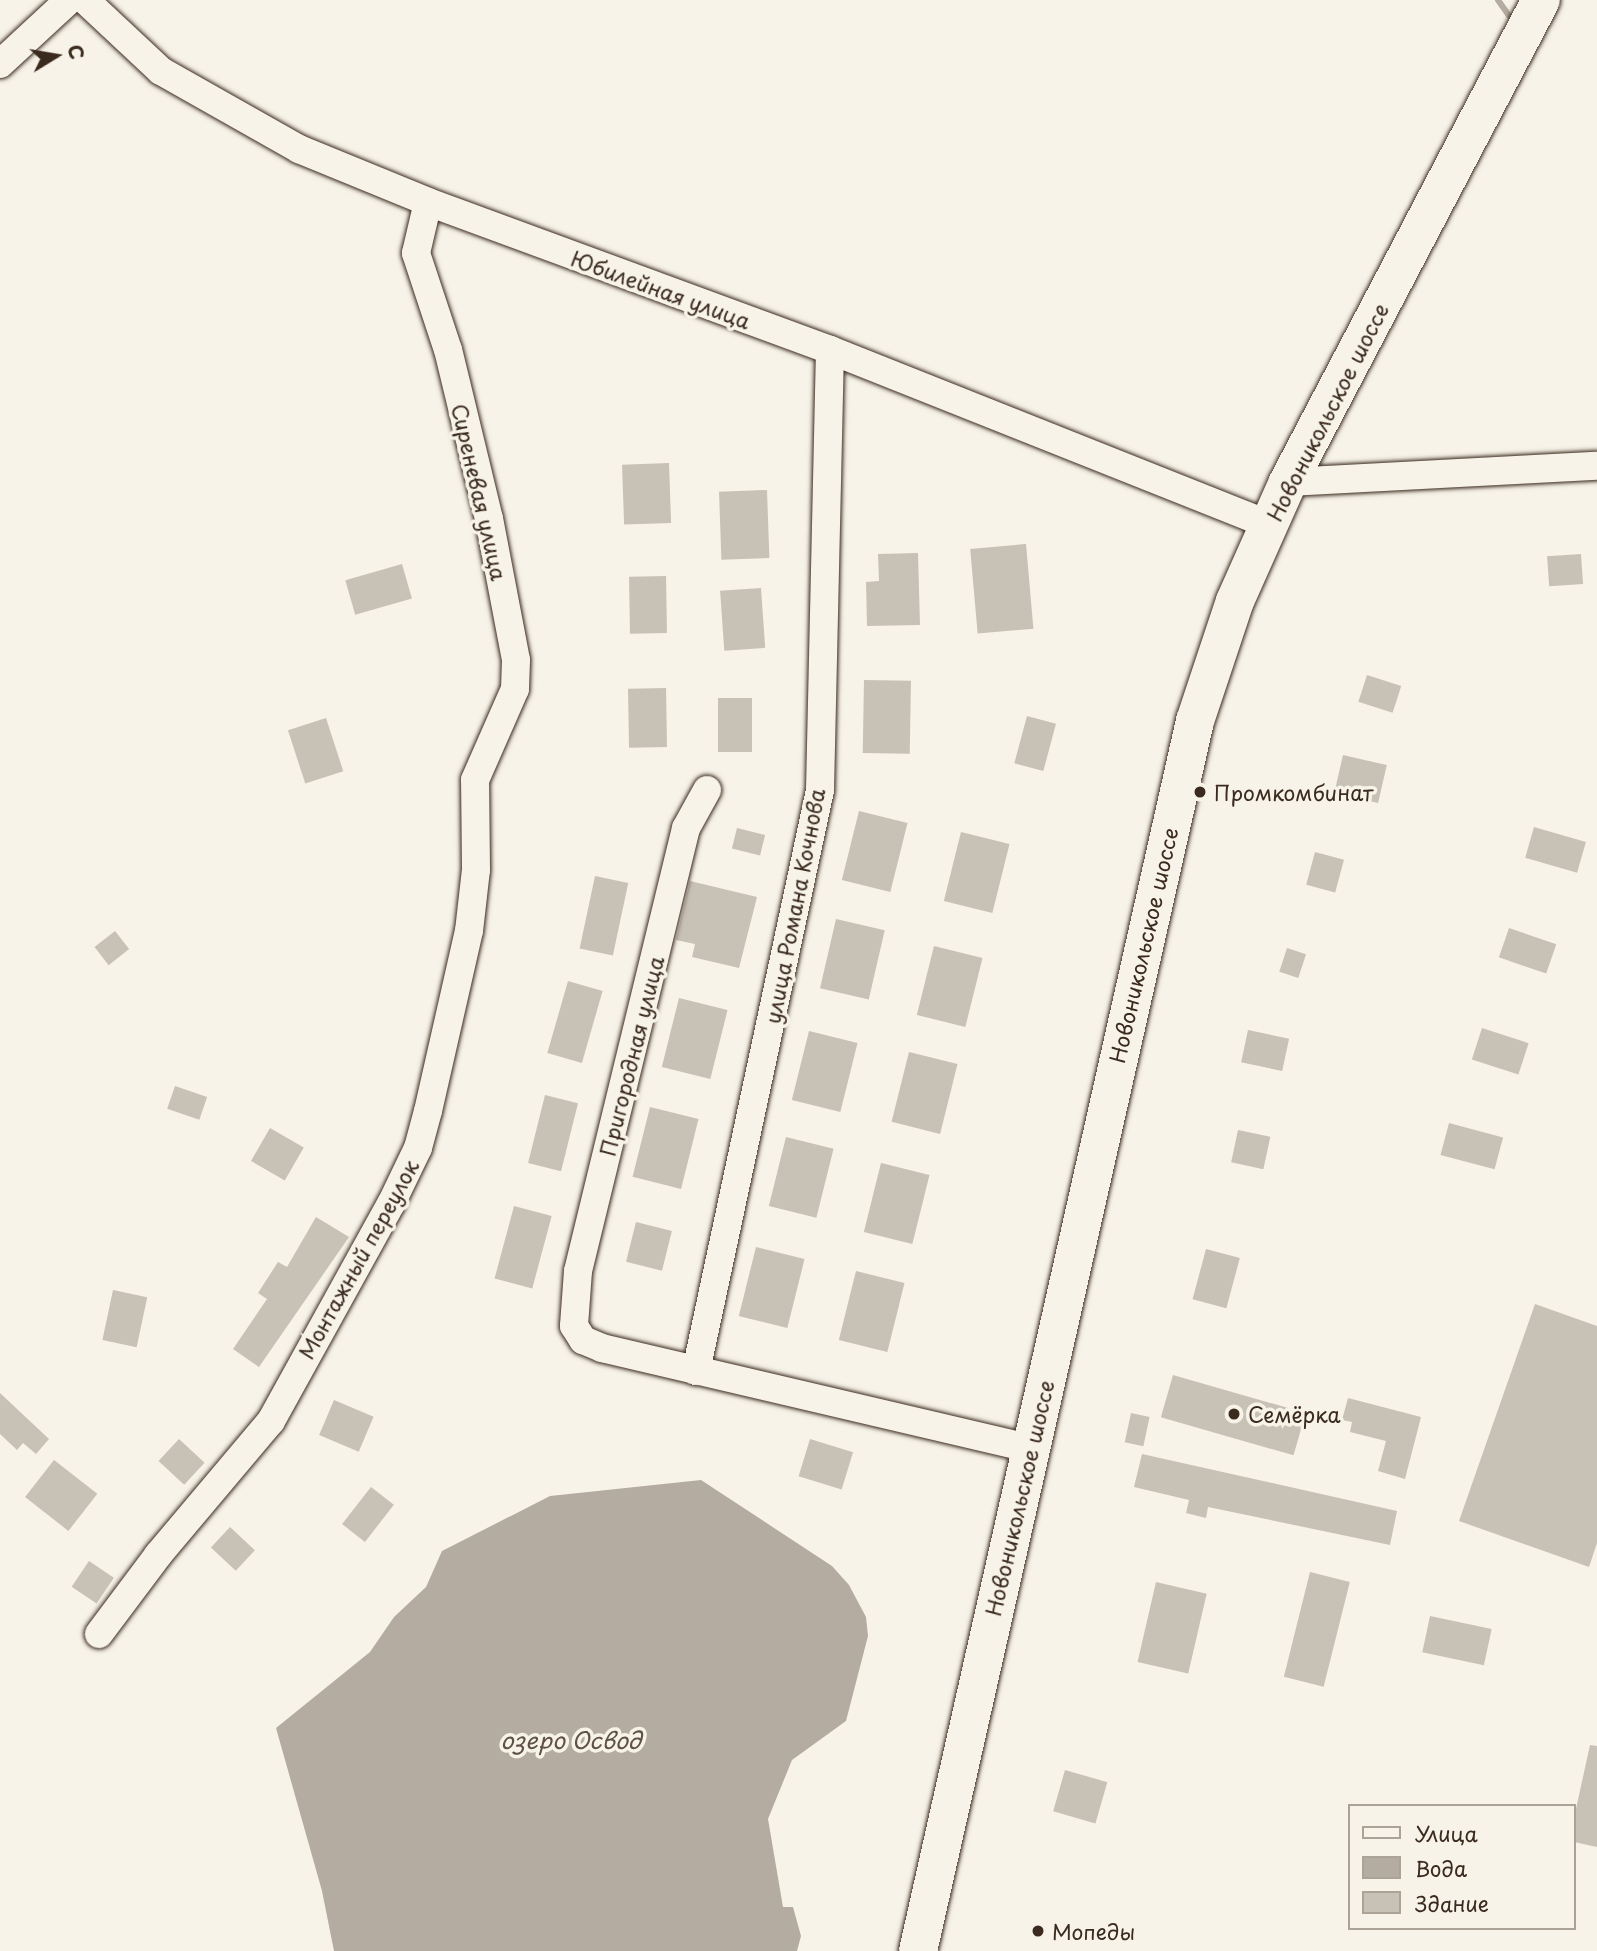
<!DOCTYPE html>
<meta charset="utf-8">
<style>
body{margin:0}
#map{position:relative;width:1597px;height:1951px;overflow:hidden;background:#f7f3e8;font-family:"Playpen Sans",sans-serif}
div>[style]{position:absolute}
.water>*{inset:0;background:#b4aca0}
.stream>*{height:6px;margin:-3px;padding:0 3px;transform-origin:3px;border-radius:3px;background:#b4aca0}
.building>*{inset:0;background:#c8c1b6;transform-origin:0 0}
.roads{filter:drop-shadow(0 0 2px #3b2a1e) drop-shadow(0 0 2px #3b2a1e)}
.minor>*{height:28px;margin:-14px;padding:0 14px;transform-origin:14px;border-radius:14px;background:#f7f3e8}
.highway>*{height:38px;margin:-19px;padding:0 19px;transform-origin:19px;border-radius:19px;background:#f7f3e8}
.dots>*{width:19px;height:19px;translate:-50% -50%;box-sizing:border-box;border:4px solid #f7f3e8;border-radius:50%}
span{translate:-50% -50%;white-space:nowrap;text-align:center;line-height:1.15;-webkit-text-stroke:7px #f7f3e8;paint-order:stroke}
.street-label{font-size:21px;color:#3b2a1e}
.poi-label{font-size:21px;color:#3b2a1e}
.left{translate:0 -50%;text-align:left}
.water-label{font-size:23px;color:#5f5145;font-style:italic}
.legend{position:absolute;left:1348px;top:1804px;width:228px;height:126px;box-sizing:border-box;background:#f7f3e8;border:2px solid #aca397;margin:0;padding:9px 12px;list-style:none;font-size:21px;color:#3b2a1e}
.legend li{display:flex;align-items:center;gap:14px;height:35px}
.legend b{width:35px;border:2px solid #aca397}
.north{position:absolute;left:21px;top:21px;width:70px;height:70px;-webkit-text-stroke:5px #f7f3e8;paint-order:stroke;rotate:79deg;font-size:19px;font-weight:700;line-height:28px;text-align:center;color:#3b2a1e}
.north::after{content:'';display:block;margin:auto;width:24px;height:32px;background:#3b2a1e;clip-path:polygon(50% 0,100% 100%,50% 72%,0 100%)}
</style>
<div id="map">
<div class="water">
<div style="clip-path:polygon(701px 1480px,832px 1566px,849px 1585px,866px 1617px,868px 1636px,846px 1721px,792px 1760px,768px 1819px,783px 1907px,793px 1907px,801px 1936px,797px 1951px,334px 1951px,322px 1891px,276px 1728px,370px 1652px,394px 1617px,426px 1587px,442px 1551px,550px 1496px)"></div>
</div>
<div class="stream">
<div style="left:1498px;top:0;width:19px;rotate:55deg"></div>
</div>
<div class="building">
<div style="left:669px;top:463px;width:60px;height:47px;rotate:88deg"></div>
<div style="left:767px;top:490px;width:68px;height:48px;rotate:88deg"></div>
<div style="left:1026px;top:544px;width:85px;height:56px;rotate:85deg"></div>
<div style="clip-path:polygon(918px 553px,920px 625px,867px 626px,866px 582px,879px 581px,878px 554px)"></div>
<div style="left:1581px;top:554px;width:30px;height:34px;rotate:86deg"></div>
<div style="left:402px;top:564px;width:36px;height:59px;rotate:74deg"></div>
<div style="left:666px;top:576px;width:57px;height:37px;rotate:89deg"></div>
<div style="left:761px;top:588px;width:60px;height:41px;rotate:86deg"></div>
<div style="left:1367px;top:675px;width:36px;height:28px;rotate:18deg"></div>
<div style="left:864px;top:680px;width:47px;height:73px;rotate:1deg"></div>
<div style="left:666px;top:688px;width:59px;height:38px;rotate:89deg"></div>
<div style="left:718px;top:698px;width:34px;height:54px"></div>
<div style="left:1027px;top:716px;width:30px;height:49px;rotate:15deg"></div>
<div style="left:326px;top:718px;width:56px;height:40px;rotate:72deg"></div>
<div style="left:1343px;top:755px;width:45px;height:39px;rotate:13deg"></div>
<div style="left:859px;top:811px;width:50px;height:71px;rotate:14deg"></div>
<div style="left:1534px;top:827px;width:54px;height:32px;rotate:16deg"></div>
<div style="left:737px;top:828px;width:29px;height:21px;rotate:14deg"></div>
<div style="left:961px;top:832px;width:50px;height:71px;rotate:14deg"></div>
<div style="left:1315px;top:852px;width:30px;height:34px;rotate:15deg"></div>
<div style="left:595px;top:876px;width:34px;height:74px;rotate:12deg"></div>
<div style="clip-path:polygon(690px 881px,757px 897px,739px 968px,692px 957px,695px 944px,676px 940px)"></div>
<div style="left:836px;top:919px;width:50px;height:71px;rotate:13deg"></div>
<div style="left:1509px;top:928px;width:50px;height:31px;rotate:19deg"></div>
<div style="left:115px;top:931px;width:23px;height:26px;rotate:52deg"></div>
<div style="left:934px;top:946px;width:50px;height:71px;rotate:14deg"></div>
<div style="left:1287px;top:948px;width:20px;height:25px;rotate:18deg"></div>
<div style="left:568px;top:981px;width:36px;height:75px;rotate:16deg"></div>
<div style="left:679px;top:998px;width:50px;height:71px;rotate:14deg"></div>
<div style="left:1482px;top:1028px;width:49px;height:33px;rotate:18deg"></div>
<div style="left:1248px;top:1030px;width:42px;height:33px;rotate:12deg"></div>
<div style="left:809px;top:1031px;width:50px;height:71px;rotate:14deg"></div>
<div style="left:909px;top:1052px;width:50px;height:72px;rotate:14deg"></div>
<div style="left:175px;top:1086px;width:34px;height:24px;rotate:19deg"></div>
<div style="left:545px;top:1095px;width:34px;height:70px;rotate:14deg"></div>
<div style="left:650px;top:1107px;width:50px;height:72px;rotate:14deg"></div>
<div style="left:1449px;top:1123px;width:56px;height:33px;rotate:15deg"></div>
<div style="left:270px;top:1128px;width:39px;height:38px;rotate:30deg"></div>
<div style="left:1238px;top:1130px;width:33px;height:33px;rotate:12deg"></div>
<div style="left:786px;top:1137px;width:49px;height:71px;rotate:14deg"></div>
<div style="left:881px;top:1163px;width:50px;height:71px;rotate:14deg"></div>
<div style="left:514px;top:1206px;width:39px;height:75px;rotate:15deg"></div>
<div style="clip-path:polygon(316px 1217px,349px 1237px,259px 1367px,233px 1349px,267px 1299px,258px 1293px,278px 1262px,287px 1267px)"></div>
<div style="left:636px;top:1222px;width:37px;height:41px;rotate:14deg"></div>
<div style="left:756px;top:1247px;width:50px;height:71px;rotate:14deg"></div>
<div style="left:1206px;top:1249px;width:35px;height:52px;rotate:15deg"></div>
<div style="left:856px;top:1271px;width:50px;height:71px;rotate:14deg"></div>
<div style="left:113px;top:1290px;width:35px;height:51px;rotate:12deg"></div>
<div style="clip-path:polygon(1535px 1304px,1597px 1326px,1597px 1543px,1589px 1567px,1459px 1521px)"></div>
<div style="left:1173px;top:1375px;width:138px;height:44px;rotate:16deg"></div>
<div style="clip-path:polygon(0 1393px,49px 1439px,36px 1454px,23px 1443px,17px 1450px,0 1434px)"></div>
<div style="clip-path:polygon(1348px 1398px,1421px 1417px,1405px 1479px,1378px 1471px,1386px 1441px,1350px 1432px,1352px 1422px,1342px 1420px)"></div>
<div style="left:334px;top:1400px;width:43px;height:38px;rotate:23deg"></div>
<div style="left:1131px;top:1413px;width:19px;height:30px;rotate:12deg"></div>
<div style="left:179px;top:1439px;width:35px;height:30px;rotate:43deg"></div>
<div style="left:810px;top:1439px;width:45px;height:39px;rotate:17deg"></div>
<div style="clip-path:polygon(1142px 1454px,1397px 1511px,1390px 1545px,1208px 1507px,1206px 1518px,1186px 1513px,1189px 1500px,1134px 1487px)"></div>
<div style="left:54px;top:1460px;width:55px;height:47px;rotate:38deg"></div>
<div style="left:371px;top:1487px;width:29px;height:47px;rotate:38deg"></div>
<div style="left:230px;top:1527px;width:34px;height:28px;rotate:43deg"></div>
<div style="left:89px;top:1561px;width:30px;height:31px;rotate:34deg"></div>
<div style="left:1310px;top:1572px;width:41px;height:108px;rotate:14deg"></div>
<div style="left:1156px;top:1582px;width:52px;height:82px;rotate:13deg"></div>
<div style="left:1430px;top:1616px;width:63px;height:37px;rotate:12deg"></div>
<div style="clip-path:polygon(1590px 1745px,1597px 1746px,1597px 1847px,1574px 1842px,1574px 1818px)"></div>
<div style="left:1065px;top:1770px;width:44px;height:43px;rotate:16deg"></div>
</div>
<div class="roads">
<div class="minor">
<div style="left:85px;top:0;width:104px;rotate:43.1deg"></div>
<div style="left:161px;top:71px;width:159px;rotate:29.5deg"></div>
<div style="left:299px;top:149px;width:139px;rotate:22.3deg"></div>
<div style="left:428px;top:202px;width:428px;rotate:20.2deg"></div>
<div style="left:830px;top:350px;width:471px;rotate:21.7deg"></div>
<div style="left:0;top:64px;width:94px;rotate:-42.8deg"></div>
<div style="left:1288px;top:482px;width:309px;rotate:-3deg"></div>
<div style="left:707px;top:790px;width:43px;rotate:118.9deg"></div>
<div style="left:686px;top:828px;width:456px;rotate:103.7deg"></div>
<div style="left:578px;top:1271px;width:55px;rotate:94.2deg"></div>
<div style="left:574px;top:1326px;width:17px;rotate:57deg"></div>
<div style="left:583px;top:1340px;width:21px;rotate:23deg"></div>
<div style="left:602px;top:1348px;width:440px;rotate:13.2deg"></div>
<div style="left:696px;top:1371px;width:594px;rotate:-77.95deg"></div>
<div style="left:820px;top:790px;width:440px;rotate:-88.7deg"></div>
<div style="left:99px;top:1634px;width:99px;rotate:-53.2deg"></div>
<div style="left:158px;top:1555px;width:175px;rotate:-49.9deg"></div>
<div style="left:271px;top:1421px;width:248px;rotate:-61.1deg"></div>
<div style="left:391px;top:1204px;width:62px;rotate:-64.3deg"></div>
<div style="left:418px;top:1148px;width:38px;rotate:-75deg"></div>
<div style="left:428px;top:1111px;width:185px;rotate:-77.2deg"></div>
<div style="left:469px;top:931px;width:61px;rotate:-83.5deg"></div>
<div style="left:476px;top:870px;width:90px;rotate:-90.6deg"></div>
<div style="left:475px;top:780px;width:99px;rotate:-66.3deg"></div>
<div style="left:515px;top:689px;width:29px;rotate:-88deg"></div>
<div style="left:516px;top:660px;width:144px;rotate:-100.8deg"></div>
<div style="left:489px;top:519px;width:174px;rotate:-103.6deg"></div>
<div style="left:448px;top:350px;width:102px;rotate:-108.3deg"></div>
<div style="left:416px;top:253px;width:52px;rotate:-76.8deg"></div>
</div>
<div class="highway">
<div style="left:918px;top:1951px;width:1261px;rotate:-77.31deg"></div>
<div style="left:1195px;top:721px;width:126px;rotate:-71.6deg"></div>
<div style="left:1235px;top:601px;width:130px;rotate:-66deg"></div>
<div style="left:1288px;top:482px;width:544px;rotate:-62.31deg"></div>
</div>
</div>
<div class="dots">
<div style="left:1200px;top:792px;background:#3b2a1e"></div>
<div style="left:1234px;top:1414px;background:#3b2a1e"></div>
<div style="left:1038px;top:1931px;background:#3b2a1e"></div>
</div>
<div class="street-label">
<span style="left:661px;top:289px;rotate:20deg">Юбилейная улица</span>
<span style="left:1327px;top:412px;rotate:-63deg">Новоникольское шоссе</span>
<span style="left:480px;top:492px;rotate:77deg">Сиреневая улица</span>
<span style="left:794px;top:906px;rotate:-79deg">улица Романа Кочнова</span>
<span style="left:1143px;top:945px;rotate:-77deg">Новоникольское шоссе</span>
<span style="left:631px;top:1056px;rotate:-76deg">Пригородная улица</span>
<span style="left:358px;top:1259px;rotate:-61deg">Монтажный переулок</span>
<span style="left:1019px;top:1498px;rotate:-77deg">Новоникольское шоссе</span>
</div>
<div class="poi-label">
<span class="left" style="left:1214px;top:792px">Промкомбинат</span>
<span class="left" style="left:1248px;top:1414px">Семёрка</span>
<span class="left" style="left:1052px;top:1931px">Мопеды</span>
</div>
<div class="water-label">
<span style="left:571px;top:1740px">озеро Освод</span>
</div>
<ul class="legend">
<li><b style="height:9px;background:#f7f3e8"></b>Улица</li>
<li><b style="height:19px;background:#b4aca0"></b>Вода</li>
<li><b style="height:19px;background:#c8c1b6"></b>Здание</li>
</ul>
<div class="north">С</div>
</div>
